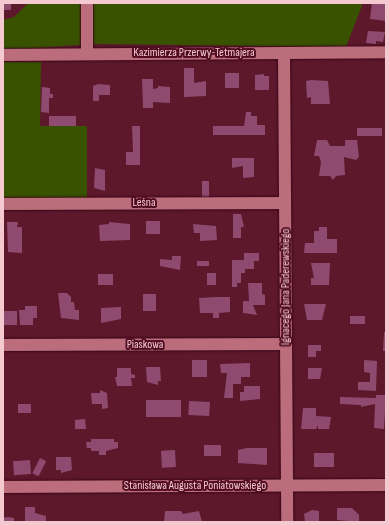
<!DOCTYPE html>
<meta charset="utf-8">
<style>
body{margin:0}
#map{position:relative;width:389px;height:525px;overflow:hidden;background:#5d182c;font-family:"Sofia Sans Condensed",sans-serif}
div>[style]{position:absolute}
.green>*{inset:0;background:#385200}
.building>*{inset:0;background:#8e4b6f;transform-origin:0 0}
.roads{filter:drop-shadow(0 0 1px #390516) drop-shadow(0 0 1px #390516)}
.minor>*{height:12px;margin:-6px;padding:0 6px;transform-origin:6px;border-radius:6px;background:#bb6d7c}
span{translate:-50% -50%;white-space:nowrap;text-align:center;line-height:1.15;-webkit-text-stroke:4px #510c22;paint-order:stroke}
.street-label{font-size:12px;color:#f5c9d0}
.frame{position:absolute;inset:0;border:4px solid #f5c9d0;pointer-events:none}
</style>
<div id="map">
<div class="green">
<div style="clip-path:polygon(28px 3px,363px 3px,346px 47px,95px 44px,3px 50px,3px 20px,14px 17px)"></div>
<div style="clip-path:polygon(3px 62px,41px 62px,40px 126px,87px 126px,87px 198px,3px 198px)"></div>
</div>
<div class="building">
<div style="left:3px;top:3px;width:8px;height:7px"></div>
<div style="clip-path:polygon(372px 3px,386px 3px,386px 21px,370px 19px)"></div>
<div style="clip-path:polygon(368px 31px,385px 32px,383px 42px,376px 41px,376px 44px,366px 43px)"></div>
<div style="clip-path:polygon(184px 68px,194px 68px,194px 83px,206px 81px,206px 96px,184px 97px)"></div>
<div style="left:225px;top:73px;width:14px;height:15px"></div>
<div style="clip-path:polygon(264px 74px,264px 76px,269px 76px,269px 90px,255px 90px,255px 75px)"></div>
<div style="clip-path:polygon(142px 79px,153px 79px,153px 89px,158px 88px,158px 86px,170px 87px,170px 103px,153px 102px,153px 108px,143px 108px)"></div>
<div style="clip-path:polygon(311px 80px,328px 81px,330px 104px,311px 104px,311px 97px,307px 98px,306px 81px)"></div>
<div style="clip-path:polygon(98px 84px,110px 85px,110px 95px,99px 95px,99px 101px,93px 101px,93px 86px)"></div>
<div style="clip-path:polygon(42px 87px,50px 88px,50px 94px,53px 94px,53px 98px,49px 98px,49px 113px,41px 112px)"></div>
<div style="clip-path:polygon(246px 112px,251px 112px,251px 116px,257px 116px,257px 125px,265px 125px,265px 135px,213px 135px,213px 126px,244px 126px)"></div>
<div style="left:49px;top:116px;width:27px;height:10px"></div>
<div style="clip-path:polygon(132px 126px,140px 126px,140px 165px,126px 165px,126px 152px,133px 152px)"></div>
<div style="left:357px;top:128px;width:25px;height:8px"></div>
<div style="clip-path:polygon(317px 140px,327px 140px,330px 146px,345px 146px,345px 140px,357px 140px,359px 157px,356px 160px,344px 157px,345px 175px,336px 176px,333px 180px,330px 176px,319px 176px,321px 162px,319px 156px,314px 156px)"></div>
<div style="clip-path:polygon(232px 158px,254px 158px,254px 177px,243px 178px,243px 166px,232px 168px)"></div>
<div style="clip-path:polygon(95px 168px,105px 170px,105px 191px,94px 188px)"></div>
<div style="left:202px;top:181px;width:7px;height:16px"></div>
<div style="clip-path:polygon(233px 214px,241px 214px,244px 227px,241px 227px,241px 238px,233px 238px)"></div>
<div style="left:146px;top:221px;width:14px;height:13px"></div>
<div style="clip-path:polygon(7px 222px,18px 222px,17px 227px,22px 227px,22px 253px,8px 252px)"></div>
<div style="clip-path:polygon(109px 222px,130px 224px,130px 240px,100px 241px,99px 225px,109px 224px)"></div>
<div style="clip-path:polygon(193px 224px,216px 226px,217px 240px,200px 241px,200px 233px,194px 233px)"></div>
<div style="clip-path:polygon(319px 227px,327px 227px,327px 239px,337px 239px,337px 253px,304px 253px,305px 243px,314px 243px,314px 231px,319px 231px)"></div>
<div style="clip-path:polygon(244px 253px,259px 253px,259px 261px,254px 261px,254px 269px,245px 269px,245px 273px,241px 273px,241px 283px,237px 283px,237px 287px,232px 287px,232px 260px,244px 260px)"></div>
<div style="clip-path:polygon(172px 256px,181px 256px,180px 270px,160px 266px,160px 259px,172px 260px)"></div>
<div style="left:197px;top:261px;width:12px;height:5px"></div>
<div style="clip-path:polygon(311px 263px,330px 263px,329px 285px,311px 285px,311px 278px,314px 278px)"></div>
<div style="left:207px;top:273px;width:9px;height:12px"></div>
<div style="left:98px;top:274px;width:15px;height:11px"></div>
<div style="clip-path:polygon(248px 283px,262px 283px,262px 294px,265px 295px,265px 305px,253px 305px,257px 315px,243px 313px,243px 301px,249px 301px)"></div>
<div style="clip-path:polygon(58px 293px,67px 293px,71px 297px,71px 302px,74px 302px,75px 310px,79px 310px,79px 320px,61px 318px)"></div>
<div style="left:143px;top:294px;width:13px;height:17px"></div>
<div style="clip-path:polygon(215px 297px,230px 297px,230px 312px,219px 313px,219px 318px,213px 318px,213px 313px,200px 313px,199px 298px)"></div>
<div style="clip-path:polygon(304px 304px,326px 304px,322px 320px,307px 320px)"></div>
<div style="clip-path:polygon(25px 306px,37px 306px,37px 318px,33px 318px,33px 325px,20px 325px,19px 310px,25px 310px)"></div>
<div style="clip-path:polygon(121px 307px,121px 319px,101px 323px,101px 308px)"></div>
<div style="left:4px;top:311px;width:13px;height:14px"></div>
<div style="left:350px;top:316px;width:15px;height:8px"></div>
<div style="clip-path:polygon(384px 332px,386px 332px,386px 351px,383px 351px)"></div>
<div style="clip-path:polygon(308px 345px,321px 345px,321px 351px,316px 351px,316px 357px,308px 357px)"></div>
<div style="left:192px;top:360px;width:15px;height:17px"></div>
<div style="clip-path:polygon(364px 360px,377px 361px,376px 391px,358px 390px,358px 382px,370px 382px,370px 373px,364px 372px)"></div>
<div style="clip-path:polygon(250px 363px,250px 377px,241px 377px,241px 384px,233px 384px,233px 398px,224px 398px,227px 373px,221px 373px,220px 364px)"></div>
<div style="clip-path:polygon(146px 367px,160px 367px,161px 381px,158px 381px,158px 385px,147px 382px)"></div>
<div style="clip-path:polygon(117px 368px,131px 368px,131px 374px,135px 375px,135px 378px,131px 378px,132px 386px,117px 386px,115px 377px,117px 377px)"></div>
<div style="clip-path:polygon(308px 368px,322px 368px,320px 379px,308px 379px)"></div>
<div style="clip-path:polygon(244px 386px,260px 386px,260px 399px,240px 401px,240px 392px,244px 392px)"></div>
<div style="clip-path:polygon(100px 390px,107px 393px,108px 408px,102px 409px,102px 404px,92px 404px,91px 393px,100px 393px)"></div>
<div style="clip-path:polygon(376px 395px,386px 395px,384px 429px,374px 428px,375px 404px,361px 407px,361px 405px,340px 404px,340px 397px,376px 398px)"></div>
<div style="left:146px;top:400px;width:35px;height:17px"></div>
<div style="left:189px;top:401px;width:21px;height:14px;rotate:3deg"></div>
<div style="left:18px;top:404px;width:13px;height:9px"></div>
<div style="clip-path:polygon(303px 408px,316px 408px,316px 416px,331px 417px,329px 429px,318px 429px,318px 425px,316px 429px,301px 429px)"></div>
<div style="clip-path:polygon(85px 419px,86px 429px,75px 429px,75px 420px)"></div>
<div style="clip-path:polygon(91px 439px,114px 439px,114px 442px,118px 442px,118px 448px,106px 451px,106px 455px,99px 455px,99px 451px,91px 451px,91px 448px,87px 448px,86px 442px,91px 442px)"></div>
<div style="left:204px;top:445px;width:17px;height:11px"></div>
<div style="clip-path:polygon(247px 448px,267px 448px,267px 465px,238px 463px,238px 450px)"></div>
<div style="left:175px;top:450px;width:17px;height:14px;rotate:87deg"></div>
<div style="left:314px;top:453px;width:20px;height:14px"></div>
<div style="clip-path:polygon(56px 457px,71px 457px,72px 470px,61px 473px,61px 470px,56px 470px)"></div>
<div style="left:40px;top:458px;width:7px;height:17px;rotate:27deg"></div>
<div style="left:30px;top:460px;width:14px;height:17px;rotate:86deg"></div>
<div style="clip-path:polygon(25px 507px,35px 507px,35px 513px,46px 516px,46px 522px,25px 522px)"></div>
<div style="clip-path:polygon(337px 508px,352px 508px,359px 515px,359px 522px,337px 520px)"></div>
<div style="clip-path:polygon(312px 510px,319px 511px,319px 522px,305px 522px,304px 514px)"></div>
<div style="clip-path:polygon(165px 511px,181px 511px,183px 514px,199px 511px,202px 522px,164px 522px)"></div>
<div style="clip-path:polygon(8px 517px,14px 518px,14px 522px,3px 522px,3px 518px)"></div>
</div>
<div class="roads">
<div class="minor">
<div style="left:87px;top:3px;width:51px;rotate:90deg"></div>
<div style="left:284px;top:53px;width:469px;rotate:89.6deg"></div>
<div style="left:3px;top:55px;width:383px;rotate:-0.4deg"></div>
<div style="left:3px;top:204px;width:282px;rotate:-0.2deg"></div>
<div style="left:3px;top:345px;width:283px;rotate:-0.2deg"></div>
<div style="left:3px;top:487px;width:383px;rotate:-0.3deg"></div>
</div>
</div>
<div class="street-label">
<span style="left:194px;top:53px">Kazimierza Przerwy-Tetmajera</span>
<span style="left:144px;top:203px">Leśna</span>
<span style="left:286px;top:287px;rotate:-90deg">Ignacego Jana Paderewskiego</span>
<span style="left:145px;top:345px">Piaskowa</span>
<span style="left:195px;top:486px">Stanisława Augusta Poniatowskiego</span>
</div>
<div class="frame"></div>
</div>
